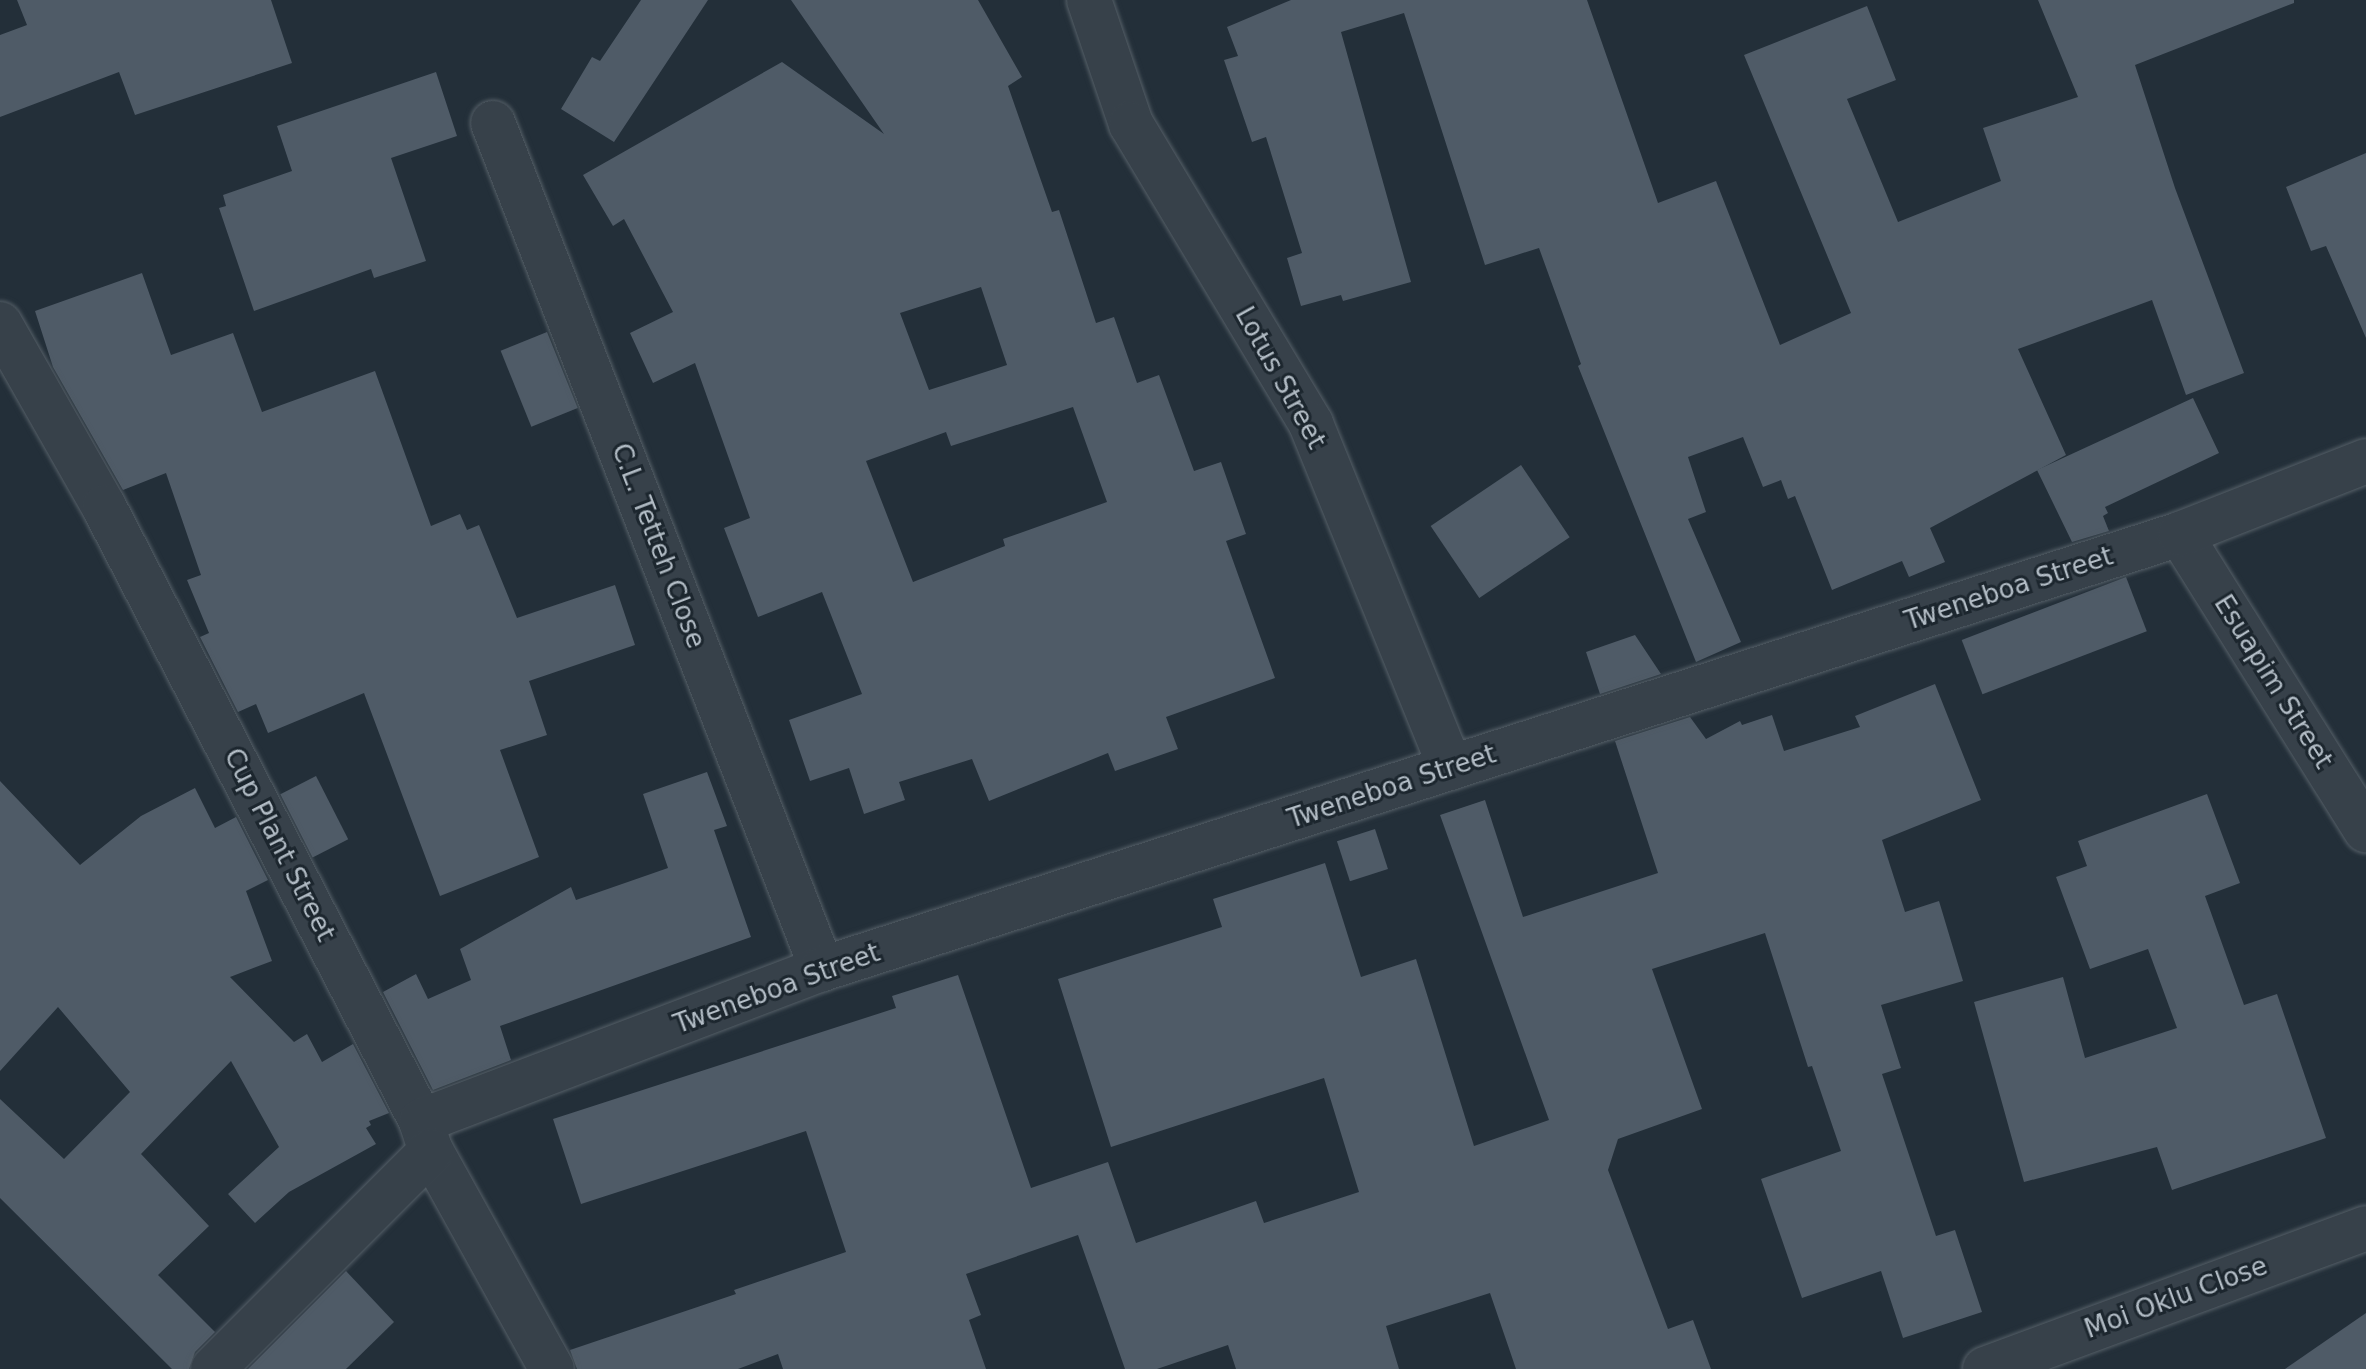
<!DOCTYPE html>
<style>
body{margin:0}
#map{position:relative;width:2366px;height:1369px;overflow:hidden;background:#232f39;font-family:"DejaVu Sans",sans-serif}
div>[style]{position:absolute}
.building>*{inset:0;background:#4f5b67;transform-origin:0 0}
.roads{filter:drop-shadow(0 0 2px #555f67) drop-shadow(0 0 2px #555f67)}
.minor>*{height:44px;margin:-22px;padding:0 22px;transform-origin:22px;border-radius:22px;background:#37414a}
span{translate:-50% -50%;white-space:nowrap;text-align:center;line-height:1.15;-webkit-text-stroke:6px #1c262e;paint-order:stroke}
.street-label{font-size:26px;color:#b2bcc5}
</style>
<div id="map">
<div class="building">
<div style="clip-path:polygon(17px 0,271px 0,292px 63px,135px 115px,119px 72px,0 117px,0 35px,27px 25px)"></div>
<div style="clip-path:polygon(641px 0,708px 0,614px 142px,561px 109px,592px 57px,600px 61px)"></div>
<div style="clip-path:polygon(evenodd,791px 0,978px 0,1022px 77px,1008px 86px,1052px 212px,1059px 210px,1096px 323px,1114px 317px,1137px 383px,1159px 375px,1194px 471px,1221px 462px,1246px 534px,1226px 541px,1275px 678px,1166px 717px,1178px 749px,1115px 771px,1108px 753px,989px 801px,972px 759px,899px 782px,905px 800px,864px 814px,849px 768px,810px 781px,789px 720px,862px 694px,822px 592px,758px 617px,724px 528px,750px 518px,695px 363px,653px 383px,630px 333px,673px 312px,624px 219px,613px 226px,583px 175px,782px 62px,884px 134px,791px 0,981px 287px,1007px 365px,929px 390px,900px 313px,981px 287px,791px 0,1073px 407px,1107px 502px,1003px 539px,1005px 546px,913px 582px,866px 461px,946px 432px,951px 446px,1073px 407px)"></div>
<div style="clip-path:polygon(1291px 0,1587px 0,1658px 203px,1716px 181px,1780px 345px,1851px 313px,1744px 55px,1867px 6px,1896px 80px,1847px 99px,1898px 222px,2001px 181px,1983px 128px,2078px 97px,2038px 0,2294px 0,2294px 3px,2135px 65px,2175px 188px,2244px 373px,2186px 395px,2152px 300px,2018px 349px,2066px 455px,1930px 528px,1945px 562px,1909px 577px,1902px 561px,1832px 590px,1795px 496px,1788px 499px,1781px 480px,1763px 487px,1743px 437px,1688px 457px,1706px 512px,1688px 519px,1741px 642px,1696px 662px,1578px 366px,1581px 364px,1539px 248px,1485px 265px,1404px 13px,1341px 32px,1411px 282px,1343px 301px,1341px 295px,1301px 306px,1287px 258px,1302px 253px,1266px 137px,1252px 142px,1224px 60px,1238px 56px,1227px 27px)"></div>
<div style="clip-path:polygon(436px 72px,457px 136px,391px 158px,426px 261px,374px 278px,371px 269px,254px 311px,219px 208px,226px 206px,223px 195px,292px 171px,277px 126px)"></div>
<div style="clip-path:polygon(2366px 153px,2366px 338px,2326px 246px,2311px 251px,2286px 187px)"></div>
<div style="clip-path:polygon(142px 273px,171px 355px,233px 333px,262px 412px,375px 371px,431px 526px,460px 514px,467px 530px,479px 525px,517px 618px,615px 585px,635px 645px,529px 681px,547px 735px,500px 750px,539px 857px,440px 896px,364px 693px,268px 733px,256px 704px,238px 712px,200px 637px,209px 633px,187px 580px,201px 575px,166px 473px,123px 490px,53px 367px,35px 311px)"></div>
<div style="left:547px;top:332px;width:82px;height:50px;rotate:68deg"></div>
<div style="clip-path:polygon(2193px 398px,2219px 453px,2105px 507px,2108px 513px,2103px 516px,2109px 531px,2072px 542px,2037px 470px)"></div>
<div style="left:1521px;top:465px;width:87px;height:109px;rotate:56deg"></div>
<div style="left:2126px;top:577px;width:58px;height:176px;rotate:69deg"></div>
<div style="clip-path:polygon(1635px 635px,1661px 674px,1600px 694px,1586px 652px)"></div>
<div style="clip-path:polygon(1935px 684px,1981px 800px,1882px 840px,1905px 912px,1939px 901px,1963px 981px,1881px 1005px,1901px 1068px,1882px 1074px,1936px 1236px,1955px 1230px,1982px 1312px,1903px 1338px,1881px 1271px,1802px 1298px,1761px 1179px,1841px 1151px,1812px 1066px,1808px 1067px,1765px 933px,1652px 969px,1702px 1109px,1618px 1139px,1608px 1170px,1668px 1329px,1693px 1320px,1711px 1369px,1516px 1369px,1490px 1293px,1386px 1326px,1399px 1369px,1236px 1369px,1228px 1345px,1157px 1369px,1125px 1369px,1078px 1235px,966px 1274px,981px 1315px,969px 1320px,986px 1369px,783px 1369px,778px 1354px,738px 1369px,577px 1369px,570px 1350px,736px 1294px,734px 1290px,846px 1252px,806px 1131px,581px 1204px,553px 1119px,896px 1008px,892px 996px,958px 975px,1031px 1188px,1108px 1162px,1136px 1243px,1256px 1201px,1264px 1223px,1359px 1192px,1324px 1078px,1111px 1147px,1058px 979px,1222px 927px,1213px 899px,1325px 863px,1361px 977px,1416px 959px,1474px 1146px,1549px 1120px,1440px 815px,1485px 800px,1523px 917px,1658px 873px,1615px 741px,1690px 717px,1706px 739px,1740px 721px,1742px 725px,1772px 715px,1784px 751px,1860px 727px,1855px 716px)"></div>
<div style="clip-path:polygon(707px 772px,727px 826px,714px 830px,751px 937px,500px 1026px,511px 1060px,433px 1090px,383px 992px,416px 974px,428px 999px,471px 980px,460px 949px,571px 887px,576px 900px,668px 868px,643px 794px)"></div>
<div style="left:316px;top:776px;width:71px;height:40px;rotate:63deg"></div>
<div style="clip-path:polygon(0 781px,80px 865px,141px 816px,195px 788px,215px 828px,236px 817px,268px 880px,246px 891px,272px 961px,230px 977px,294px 1042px,307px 1034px,322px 1062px,353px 1044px,389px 1113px,369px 1121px,371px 1125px,366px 1128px,376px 1144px,289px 1192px,255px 1223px,228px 1194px,279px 1147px,231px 1061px,141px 1154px,209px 1226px,158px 1275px,215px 1332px,195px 1352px,189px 1369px,172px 1369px,0 1198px,0 1099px,64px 1159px,130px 1092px,58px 1007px,0 1071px)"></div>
<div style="clip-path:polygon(2207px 794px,2240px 883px,2205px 896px,2244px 1005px,2277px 994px,2326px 1138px,2172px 1190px,2157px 1147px,2024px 1182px,1974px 1002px,2063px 977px,2085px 1058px,2177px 1028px,2148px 949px,2090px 969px,2056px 877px,2087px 866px,2078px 841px)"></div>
<div style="left:1375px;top:829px;width:42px;height:40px;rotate:72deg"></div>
<div style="clip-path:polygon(346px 1271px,394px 1322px,346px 1369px,248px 1369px)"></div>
<div style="clip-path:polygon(2366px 1313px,2366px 1369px,2285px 1369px)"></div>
</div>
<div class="roads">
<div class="minor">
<div style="left:1089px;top:0;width:131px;rotate:71.3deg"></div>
<div style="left:1131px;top:124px;width:350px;rotate:59deg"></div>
<div style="left:1311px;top:424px;width:371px;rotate:67.9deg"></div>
<div style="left:493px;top:123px;width:908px;rotate:68.75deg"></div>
<div style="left:0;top:324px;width:210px;rotate:60.4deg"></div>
<div style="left:104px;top:507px;width:691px;rotate:62.69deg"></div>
<div style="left:421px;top:1121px;width:32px;rotate:72deg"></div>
<div style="left:431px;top:1151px;width:249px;rotate:61deg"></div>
<div style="left:2180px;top:534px;width:350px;rotate:57.9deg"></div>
<div style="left:421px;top:1121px;width:429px;rotate:-20.8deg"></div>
<div style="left:822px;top:969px;width:1426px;rotate:-17.76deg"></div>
<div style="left:2180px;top:534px;width:200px;rotate:-21.4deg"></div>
<div style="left:213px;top:1369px;width:308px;rotate:-45deg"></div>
<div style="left:1985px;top:1369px;width:406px;rotate:-20.3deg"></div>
</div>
</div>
<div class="street-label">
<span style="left:1280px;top:378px;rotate:61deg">Lotus Street</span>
<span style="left:658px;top:546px;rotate:69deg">C.L. Tetteh Close</span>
<span style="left:2009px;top:589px;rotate:-18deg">Tweneboa Street</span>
<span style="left:2273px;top:682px;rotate:58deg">Esuapim Street</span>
<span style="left:1392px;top:787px;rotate:-18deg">Tweneboa Street</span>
<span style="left:279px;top:845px;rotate:63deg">Cup Plant Street</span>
<span style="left:777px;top:989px;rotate:-20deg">Tweneboa Street</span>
<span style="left:2176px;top:1298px;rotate:-20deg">Moi Oklu Close</span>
</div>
</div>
